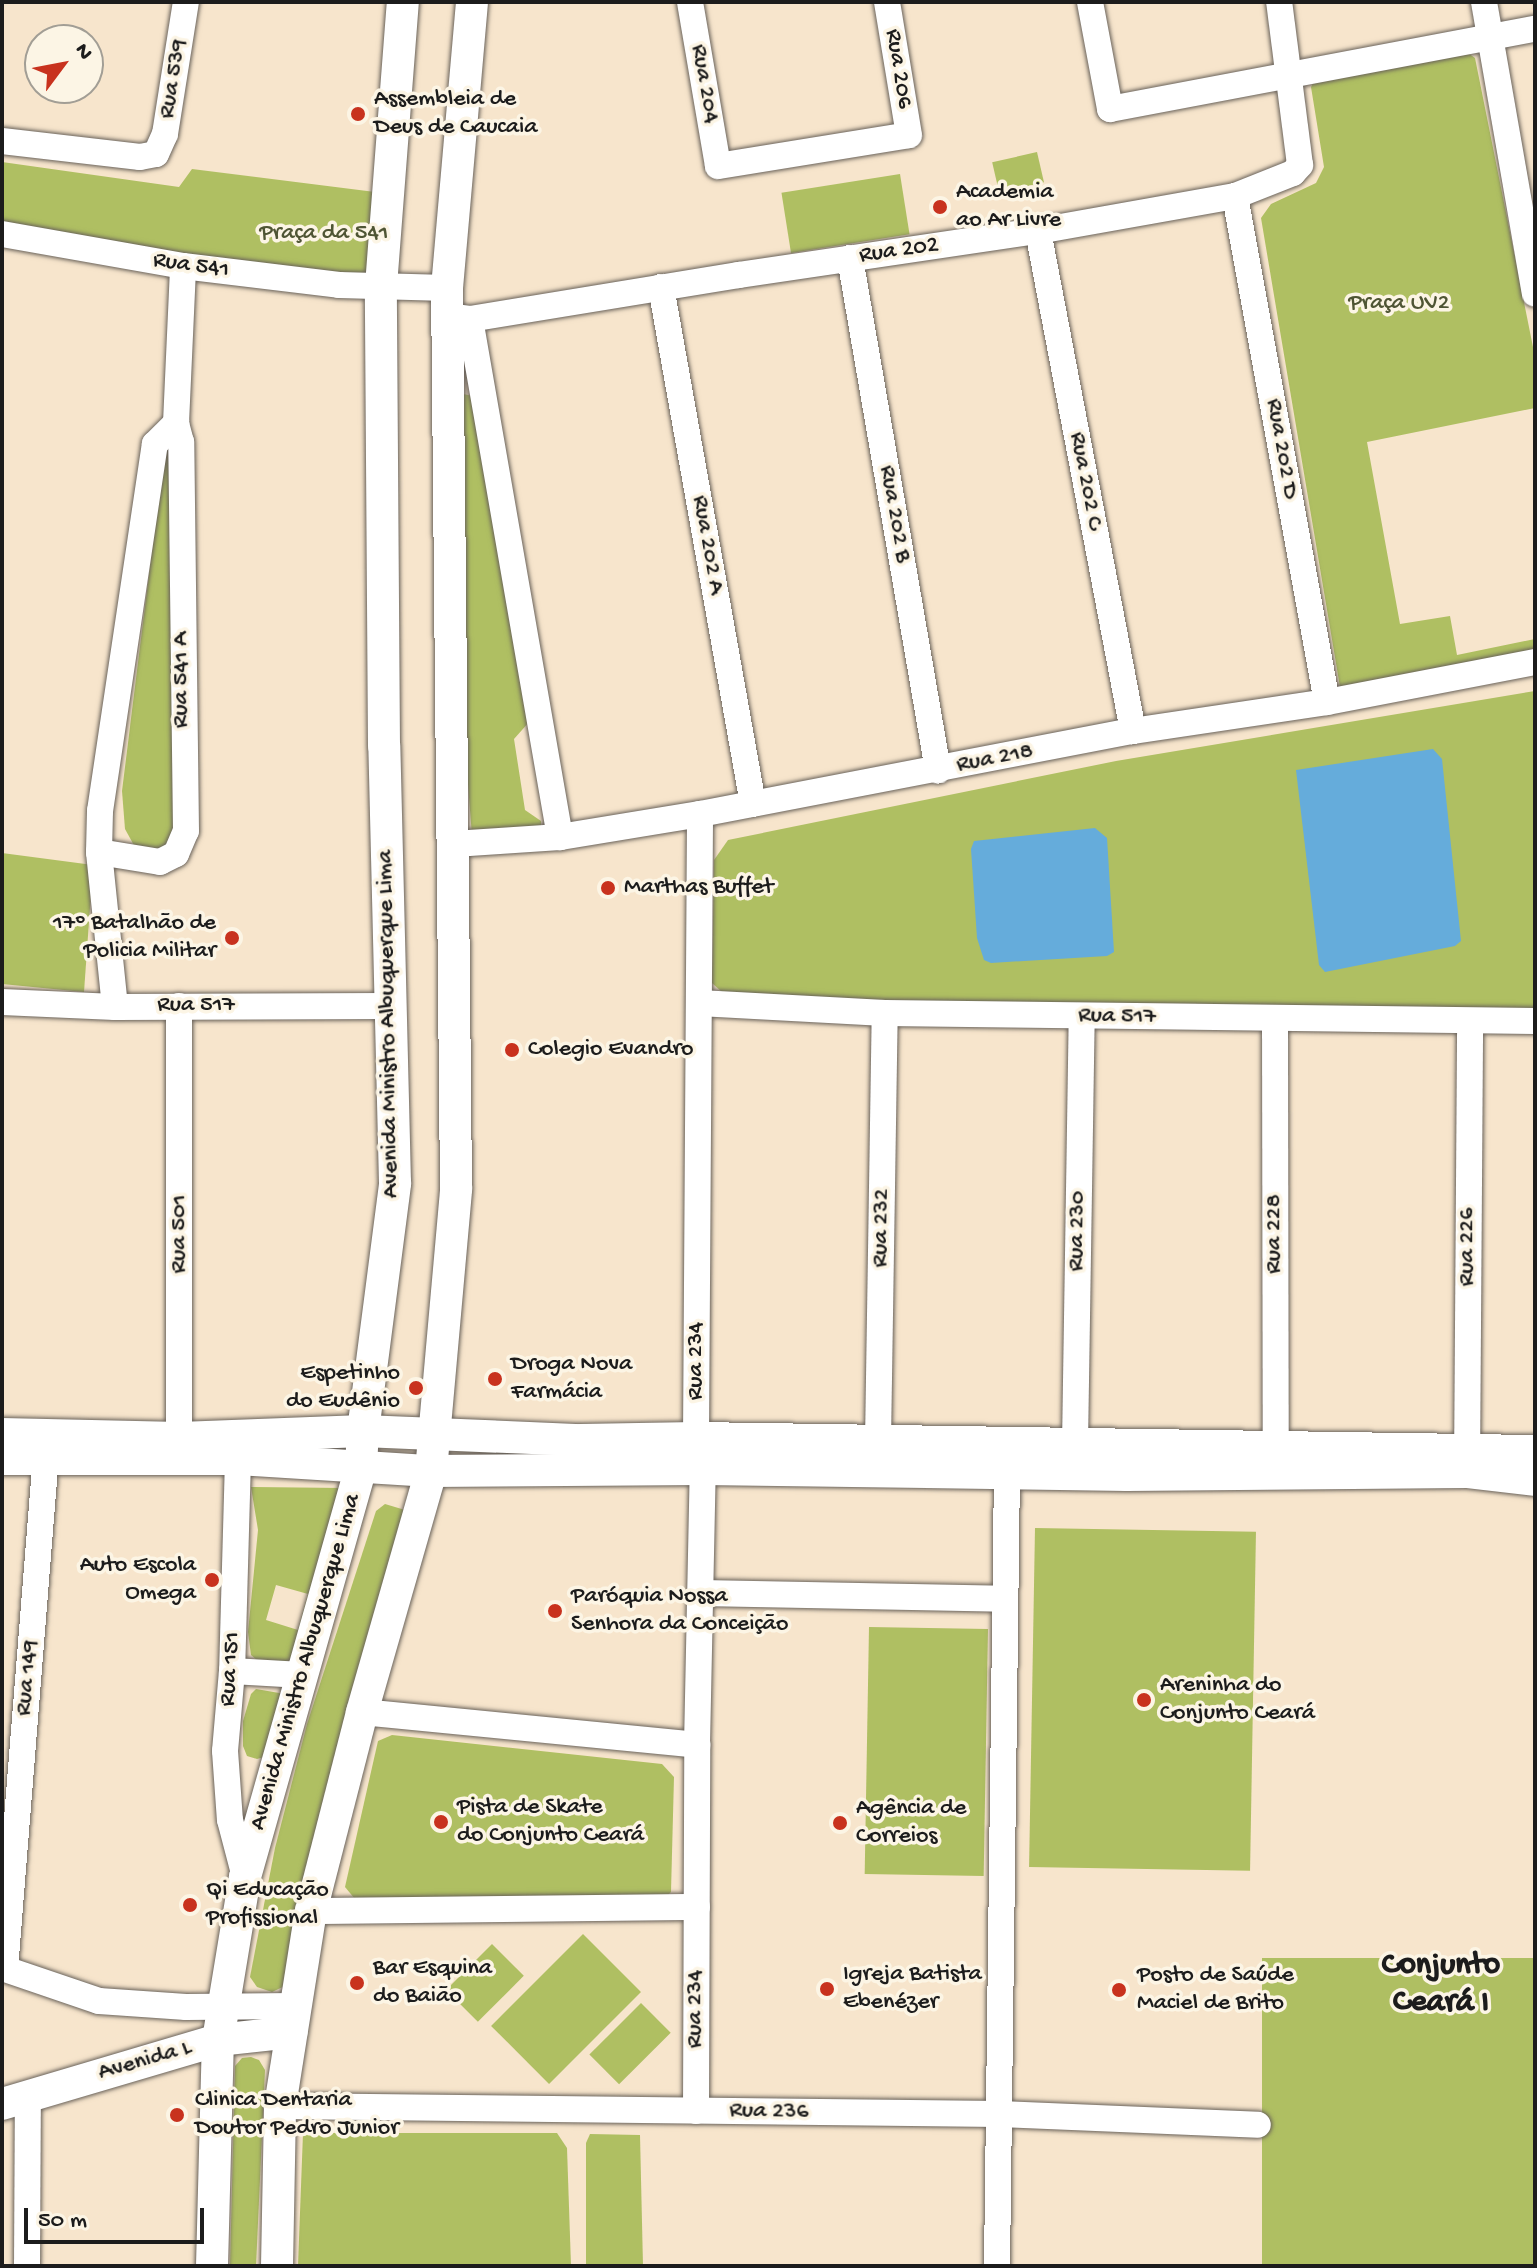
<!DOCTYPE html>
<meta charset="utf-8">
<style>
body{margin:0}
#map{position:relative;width:1537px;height:2268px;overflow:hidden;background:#f7e5cc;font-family:"Gochi Hand",sans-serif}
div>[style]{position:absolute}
.green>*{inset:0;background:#afbf62;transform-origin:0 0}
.water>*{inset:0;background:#65acdb}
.roads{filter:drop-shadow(0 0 2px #69625a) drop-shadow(0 0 2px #69625a)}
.minor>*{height:26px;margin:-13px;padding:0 13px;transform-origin:13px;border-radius:13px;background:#fff}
.tertiary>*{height:32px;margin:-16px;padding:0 16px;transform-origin:16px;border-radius:16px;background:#fff}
.dots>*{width:22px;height:22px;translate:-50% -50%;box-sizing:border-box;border:4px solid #fcf5e5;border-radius:50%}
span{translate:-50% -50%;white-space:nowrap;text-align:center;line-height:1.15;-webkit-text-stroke:7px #fcf5e5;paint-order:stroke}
.street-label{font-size:24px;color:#1c1c1c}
.poi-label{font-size:24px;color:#1c1c1c}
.left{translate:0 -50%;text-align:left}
.right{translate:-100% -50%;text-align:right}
.park-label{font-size:24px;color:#4f5534}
.district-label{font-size:32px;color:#1c1c1c;font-weight:700}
.frame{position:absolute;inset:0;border:4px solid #1c1c1c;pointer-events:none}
.north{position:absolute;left:24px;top:24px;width:80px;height:80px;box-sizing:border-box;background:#fcf5e5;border:2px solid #a29e95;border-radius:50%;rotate:58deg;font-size:22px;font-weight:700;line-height:32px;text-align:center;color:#1c1c1c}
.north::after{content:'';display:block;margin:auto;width:28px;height:36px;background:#c8321e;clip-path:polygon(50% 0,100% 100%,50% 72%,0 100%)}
.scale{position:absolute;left:24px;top:2208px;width:180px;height:36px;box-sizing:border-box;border:4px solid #1c1c1c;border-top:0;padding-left:10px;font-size:24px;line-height:28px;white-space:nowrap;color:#1c1c1c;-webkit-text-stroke:6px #fcf5e5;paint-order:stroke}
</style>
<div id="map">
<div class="green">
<div style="clip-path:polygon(1468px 53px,1475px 58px,1535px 357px,1535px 408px,1367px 442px,1400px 624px,1450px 616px,1457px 655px,1535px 639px,1535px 660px,1340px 687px,1261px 218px,1271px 204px,1316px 183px,1324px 167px,1311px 87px,1316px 78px)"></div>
<div style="left:1037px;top:152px;width:31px;height:46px;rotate:77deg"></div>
<div style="clip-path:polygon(2px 162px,179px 187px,192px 169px,375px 192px,370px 275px,347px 285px,2px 231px)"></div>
<div style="left:900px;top:174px;width:61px;height:120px;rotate:81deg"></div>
<div style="clip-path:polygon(463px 394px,473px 396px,530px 721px,514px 739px,525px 810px,541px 821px,541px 833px,472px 836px,467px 771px)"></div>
<div style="clip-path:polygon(169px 414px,186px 831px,166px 858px,136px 849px,125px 829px,122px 791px)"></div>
<div style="clip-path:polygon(1535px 691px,1535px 1017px,928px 1011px,723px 993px,712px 983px,714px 860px,728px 840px,1116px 761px)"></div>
<div style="clip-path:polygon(2px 853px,93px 865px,84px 992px,2px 984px)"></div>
<div style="clip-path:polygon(evenodd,251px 1487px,343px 1488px,299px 1659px,263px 1665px,251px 1655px,248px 1632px,258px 1530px,251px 1487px,276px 1585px,308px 1594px,298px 1630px,266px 1620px,276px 1585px)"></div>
<div style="clip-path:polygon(385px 1504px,405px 1510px,287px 1985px,272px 1992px,257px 1987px,250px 1977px,275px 1848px,307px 1724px,376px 1511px)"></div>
<div style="left:1035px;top:1528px;width:221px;height:339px;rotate:1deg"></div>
<div style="left:869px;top:1627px;width:119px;height:247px;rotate:1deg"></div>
<div style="clip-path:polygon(256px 1689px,285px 1694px,264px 1757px,257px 1759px,247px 1756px,243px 1746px,243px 1721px,251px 1694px)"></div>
<div style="clip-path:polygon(392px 1735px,662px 1764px,674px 1777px,671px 1892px,663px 1900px,355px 1899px,345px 1887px,378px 1741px)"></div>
<div style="left:583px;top:1934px;width:82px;height:130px;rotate:45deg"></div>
<div style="left:492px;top:1944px;width:45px;height:65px;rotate:45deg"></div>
<div style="left:1535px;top:1958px;width:308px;height:273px;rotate:90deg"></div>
<div style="left:641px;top:2003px;width:42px;height:73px;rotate:45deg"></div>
<div style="clip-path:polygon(251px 2057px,259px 2060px,265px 2070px,256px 2266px,230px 2266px,235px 2066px,242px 2058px)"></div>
<div style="clip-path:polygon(303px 2133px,557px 2133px,567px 2148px,571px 2266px,298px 2266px)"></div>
<div style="clip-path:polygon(590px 2134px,640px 2135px,643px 2266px,586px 2266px,586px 2143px)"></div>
</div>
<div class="water">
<div style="clip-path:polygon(1433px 749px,1442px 759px,1461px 941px,1455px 946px,1325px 972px,1319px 965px,1296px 770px)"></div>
<div style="clip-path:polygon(1095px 828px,1107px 838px,1114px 952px,1107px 956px,991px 963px,984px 960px,977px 938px,971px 849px,974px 841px)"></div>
</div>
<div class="roads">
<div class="minor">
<div style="left:690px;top:2px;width:166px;rotate:80.3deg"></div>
<div style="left:718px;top:166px;width:193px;rotate:-9.2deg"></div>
<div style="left:909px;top:135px;width:135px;rotate:-99.4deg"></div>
<div style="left:1090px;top:2px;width:109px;rotate:79.4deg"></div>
<div style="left:1110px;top:109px;width:432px;rotate:-10.7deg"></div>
<div style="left:1484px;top:2px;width:296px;rotate:80.1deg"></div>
<div style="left:2px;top:141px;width:139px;rotate:6.6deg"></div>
<div style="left:140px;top:157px;width:16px;rotate:-11deg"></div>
<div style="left:156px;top:154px;width:22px;rotate:-66deg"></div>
<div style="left:165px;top:134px;width:134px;rotate:-81deg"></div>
<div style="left:1235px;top:196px;width:514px;rotate:79.7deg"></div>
<div style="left:1038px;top:231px;width:509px;rotate:79.24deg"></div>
<div style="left:2px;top:234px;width:184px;rotate:10deg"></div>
<div style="left:183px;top:266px;width:157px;rotate:6.9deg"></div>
<div style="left:339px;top:285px;width:108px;rotate:1.6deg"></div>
<div style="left:850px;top:258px;width:520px;rotate:80.25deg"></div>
<div style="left:661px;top:287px;width:525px;rotate:79.91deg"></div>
<div style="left:446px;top:316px;width:24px;rotate:7deg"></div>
<div style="left:470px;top:319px;width:273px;rotate:-9.3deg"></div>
<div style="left:739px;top:275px;width:302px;rotate:-8.4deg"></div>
<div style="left:1038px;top:231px;width:200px;rotate:-10.1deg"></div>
<div style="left:1235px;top:196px;width:62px;rotate:-21.6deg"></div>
<div style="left:1293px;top:173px;width:11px;rotate:-49deg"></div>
<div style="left:1300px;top:165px;width:164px;rotate:-97.3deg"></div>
<div style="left:470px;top:319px;width:526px;rotate:80.14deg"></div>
<div style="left:454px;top:844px;width:106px;rotate:-3.8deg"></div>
<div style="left:560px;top:837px;width:142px;rotate:-9.3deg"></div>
<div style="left:700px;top:814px;width:441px;rotate:-10.9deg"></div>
<div style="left:1133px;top:731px;width:196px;rotate:-8.5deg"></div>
<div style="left:1327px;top:702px;width:212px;rotate:-10.9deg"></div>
<div style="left:99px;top:852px;width:62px;rotate:9.3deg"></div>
<div style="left:160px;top:862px;width:18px;rotate:-27deg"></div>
<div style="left:176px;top:854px;width:25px;rotate:-67deg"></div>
<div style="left:186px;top:831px;width:389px;rotate:-90.7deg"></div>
<div style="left:181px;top:442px;width:20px;rotate:-105deg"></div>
<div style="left:176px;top:423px;width:157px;rotate:-87.4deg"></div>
<div style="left:2px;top:1002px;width:113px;rotate:2.5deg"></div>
<div style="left:115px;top:1007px;width:274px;rotate:-0.2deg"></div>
<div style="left:699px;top:1003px;width:186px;rotate:3.1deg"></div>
<div style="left:885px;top:1013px;width:650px;rotate:0.71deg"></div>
<div style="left:179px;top:1006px;width:452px;rotate:90deg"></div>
<div style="left:115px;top:1007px;width:156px;rotate:-95.9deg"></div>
<div style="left:99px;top:852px;width:41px;rotate:-88.6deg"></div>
<div style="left:100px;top:811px;width:371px;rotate:-81.5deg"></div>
<div style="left:155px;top:444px;width:30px;rotate:-45deg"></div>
<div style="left:1275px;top:1020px;width:428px;rotate:89.9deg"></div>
<div style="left:878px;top:1442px;width:429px;rotate:-89.1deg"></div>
<div style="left:1075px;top:1445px;width:429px;rotate:-89.1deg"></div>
<div style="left:238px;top:1459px;width:212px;rotate:91.6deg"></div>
<div style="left:232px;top:1671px;width:80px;rotate:95deg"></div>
<div style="left:225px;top:1751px;width:69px;rotate:85.9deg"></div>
<div style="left:230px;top:1820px;width:59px;rotate:75.3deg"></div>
<div style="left:1467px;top:1469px;width:447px;rotate:-89.6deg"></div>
<div style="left:701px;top:1593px;width:303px;rotate:1.1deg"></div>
<div style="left:232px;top:1671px;width:70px;rotate:3.3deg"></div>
<div style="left:362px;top:1712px;width:337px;rotate:5.6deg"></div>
<div style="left:311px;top:1911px;width:386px;rotate:-0.6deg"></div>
<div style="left:2px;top:1968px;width:102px;rotate:18.8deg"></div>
<div style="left:99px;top:2001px;width:87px;rotate:3.9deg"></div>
<div style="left:186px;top:2007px;width:110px;rotate:-0.5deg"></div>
<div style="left:5px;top:1969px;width:529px;rotate:-85.44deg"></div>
<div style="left:280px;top:2106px;width:720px;rotate:0.64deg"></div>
<div style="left:1000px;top:2114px;width:258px;rotate:2.4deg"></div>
<div style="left:696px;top:2111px;width:366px;rotate:-89.8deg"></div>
<div style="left:697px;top:1745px;width:276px;rotate:-88.8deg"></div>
<div style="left:703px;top:1469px;width:32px;rotate:-103deg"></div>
<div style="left:696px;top:1438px;width:624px;rotate:-89.63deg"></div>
<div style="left:27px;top:2266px;width:170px;rotate:-89.7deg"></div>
<div style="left:997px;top:2266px;width:795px;rotate:-89.28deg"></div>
</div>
<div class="tertiary">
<div style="left:2px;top:1434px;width:178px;rotate:1.3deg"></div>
<div style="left:180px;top:1438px;width:183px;rotate:-2.2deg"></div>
<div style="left:363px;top:1431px;width:218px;rotate:2.4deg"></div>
<div style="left:581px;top:1440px;width:115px;rotate:-1deg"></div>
<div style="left:696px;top:1438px;width:839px;rotate:0.89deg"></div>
<div style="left:2px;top:1459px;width:236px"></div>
<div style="left:238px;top:1459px;width:193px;rotate:3.6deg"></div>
<div style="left:431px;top:1471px;width:272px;rotate:-0.4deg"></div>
<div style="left:703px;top:1469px;width:424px;rotate:0.8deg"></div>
<div style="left:1127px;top:1475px;width:341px;rotate:-0.5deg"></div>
<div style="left:1468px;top:1472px;width:67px;rotate:6.8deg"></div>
<div style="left:2px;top:2104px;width:225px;rotate:-16.5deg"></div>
<div style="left:218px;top:2040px;width:74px;rotate:-6.2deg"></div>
<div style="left:212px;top:2266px;width:226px;rotate:-88.5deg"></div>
<div style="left:218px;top:2040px;width:165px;rotate:-80.6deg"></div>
<div style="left:245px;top:1877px;width:426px;rotate:-74.2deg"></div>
<div style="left:361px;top:1467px;width:36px;rotate:-87deg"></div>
<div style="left:363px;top:1431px;width:250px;rotate:-82.6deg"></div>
<div style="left:395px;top:1183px;width:437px;rotate:-91.4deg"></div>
<div style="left:384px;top:746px;width:460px;rotate:-90.4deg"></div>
<div style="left:381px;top:286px;width:285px;rotate:-85.6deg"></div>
<div style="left:277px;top:2266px;width:160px;rotate:-88.9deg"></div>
<div style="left:280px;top:2106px;width:197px;rotate:-81deg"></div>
<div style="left:311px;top:1911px;width:205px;rotate:-75.6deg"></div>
<div style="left:362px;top:1712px;width:251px;rotate:-74deg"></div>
<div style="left:431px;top:1471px;width:283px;rotate:-84.9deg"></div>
<div style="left:456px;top:1189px;width:901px;rotate:-90.57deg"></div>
<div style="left:447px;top:288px;width:287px;rotate:-85deg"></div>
</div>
</div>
<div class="dots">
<div style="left:358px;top:114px;background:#c8321e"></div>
<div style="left:940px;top:207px;background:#c8321e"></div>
<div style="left:608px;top:888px;background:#c8321e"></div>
<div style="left:232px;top:938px;background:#c8321e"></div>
<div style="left:512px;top:1050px;background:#c8321e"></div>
<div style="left:495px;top:1379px;background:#c8321e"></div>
<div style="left:416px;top:1388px;background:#c8321e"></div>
<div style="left:212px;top:1580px;background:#c8321e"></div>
<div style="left:555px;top:1611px;background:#c8321e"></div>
<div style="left:1144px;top:1700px;background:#c8321e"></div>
<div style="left:441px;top:1822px;background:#c8321e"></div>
<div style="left:840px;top:1823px;background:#c8321e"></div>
<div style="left:190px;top:1905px;background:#c8321e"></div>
<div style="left:357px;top:1983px;background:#c8321e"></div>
<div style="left:827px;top:1989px;background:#c8321e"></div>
<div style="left:1119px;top:1990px;background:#c8321e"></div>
<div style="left:177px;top:2115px;background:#c8321e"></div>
</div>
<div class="street-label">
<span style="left:898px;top:69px;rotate:81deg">Rua 206</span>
<span style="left:174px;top:79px;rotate:-81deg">Rua 539</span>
<span style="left:704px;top:84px;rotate:80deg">Rua 204</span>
<span style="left:899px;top:251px;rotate:-8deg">Rua 202</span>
<span style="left:191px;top:266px;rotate:8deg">Rua 541</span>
<span style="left:1281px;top:449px;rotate:80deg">Rua 202 D</span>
<span style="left:1085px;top:481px;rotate:79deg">Rua 202 C</span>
<span style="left:894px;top:514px;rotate:80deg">Rua 202 B</span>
<span style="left:707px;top:545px;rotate:80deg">Rua 202 A</span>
<span style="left:182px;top:680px;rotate:-90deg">Rua 541 A</span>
<span style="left:995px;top:759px;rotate:-11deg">Rua 218</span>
<span style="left:196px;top:1006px">Rua 517</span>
<span style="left:1117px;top:1017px;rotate:1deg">Rua 517</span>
<span style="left:389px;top:1024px;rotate:-91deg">Avenida Ministro Albuquerque Lima</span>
<span style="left:882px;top:1228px;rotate:-89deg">Rua 232</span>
<span style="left:1078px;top:1231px;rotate:-89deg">Rua 230</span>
<span style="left:180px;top:1234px;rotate:-90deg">Rua 501</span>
<span style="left:1275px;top:1234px;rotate:-90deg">Rua 228</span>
<span style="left:1468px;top:1247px;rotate:-90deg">Rua 226</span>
<span style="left:697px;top:1361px;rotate:-90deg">Rua 234</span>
<span style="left:306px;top:1662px;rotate:-74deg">Avenida Ministro Albuquerque Lima</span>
<span style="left:231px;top:1669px;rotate:-86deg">Rua 151</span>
<span style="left:28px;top:1678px;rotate:-85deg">Rua 149</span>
<span style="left:696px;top:2009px;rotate:-90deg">Rua 234</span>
<span style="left:145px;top:2061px;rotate:-16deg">Avenida L</span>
<span style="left:769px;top:2112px;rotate:1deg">Rua 236</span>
</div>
<div class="poi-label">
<span class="left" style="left:374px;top:114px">Assembleia de<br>Deus de Caucaia</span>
<span class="left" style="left:956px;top:207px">Academia<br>ao Ar Livre</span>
<span class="left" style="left:624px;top:888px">Marthas Buffet</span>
<span class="right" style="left:216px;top:938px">17º Batalhão de<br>Policia Militar</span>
<span class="left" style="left:528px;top:1050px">Colegio Evandro</span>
<span class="left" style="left:511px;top:1379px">Droga Nova<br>Farmácia</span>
<span class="right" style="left:400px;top:1388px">Espetinho<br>do Eudênio</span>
<span class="right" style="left:196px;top:1580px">Auto Escola<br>Omega</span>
<span class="left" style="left:571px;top:1611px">Paróquia Nossa<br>Senhora da Conceição</span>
<span class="left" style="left:1160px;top:1700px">Areninha do<br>Conjunto Ceará</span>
<span class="left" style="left:457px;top:1822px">Pista de Skate<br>do Conjunto Ceará</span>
<span class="left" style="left:856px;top:1823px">Agência de<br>Correios</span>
<span class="left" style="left:206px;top:1905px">Qi Educação<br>Profissional</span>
<span class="left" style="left:373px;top:1983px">Bar Esquina<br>do Baião</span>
<span class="left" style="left:843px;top:1989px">Igreja Batista<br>Ebenézer</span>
<span class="left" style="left:1137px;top:1990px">Posto de Saúde<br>Maciel de Brito</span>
<span class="left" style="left:195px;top:2115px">Clinica Dentaria<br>Doutor Pedro Junior</span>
</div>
<div class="park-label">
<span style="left:324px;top:234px">Praça da 541</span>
<span style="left:1399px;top:304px">Praça UV2</span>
</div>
<div class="district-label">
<span style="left:1441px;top:1985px">Conjunto<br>Ceará I</span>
</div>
<div class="frame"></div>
<div class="north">N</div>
<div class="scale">50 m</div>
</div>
